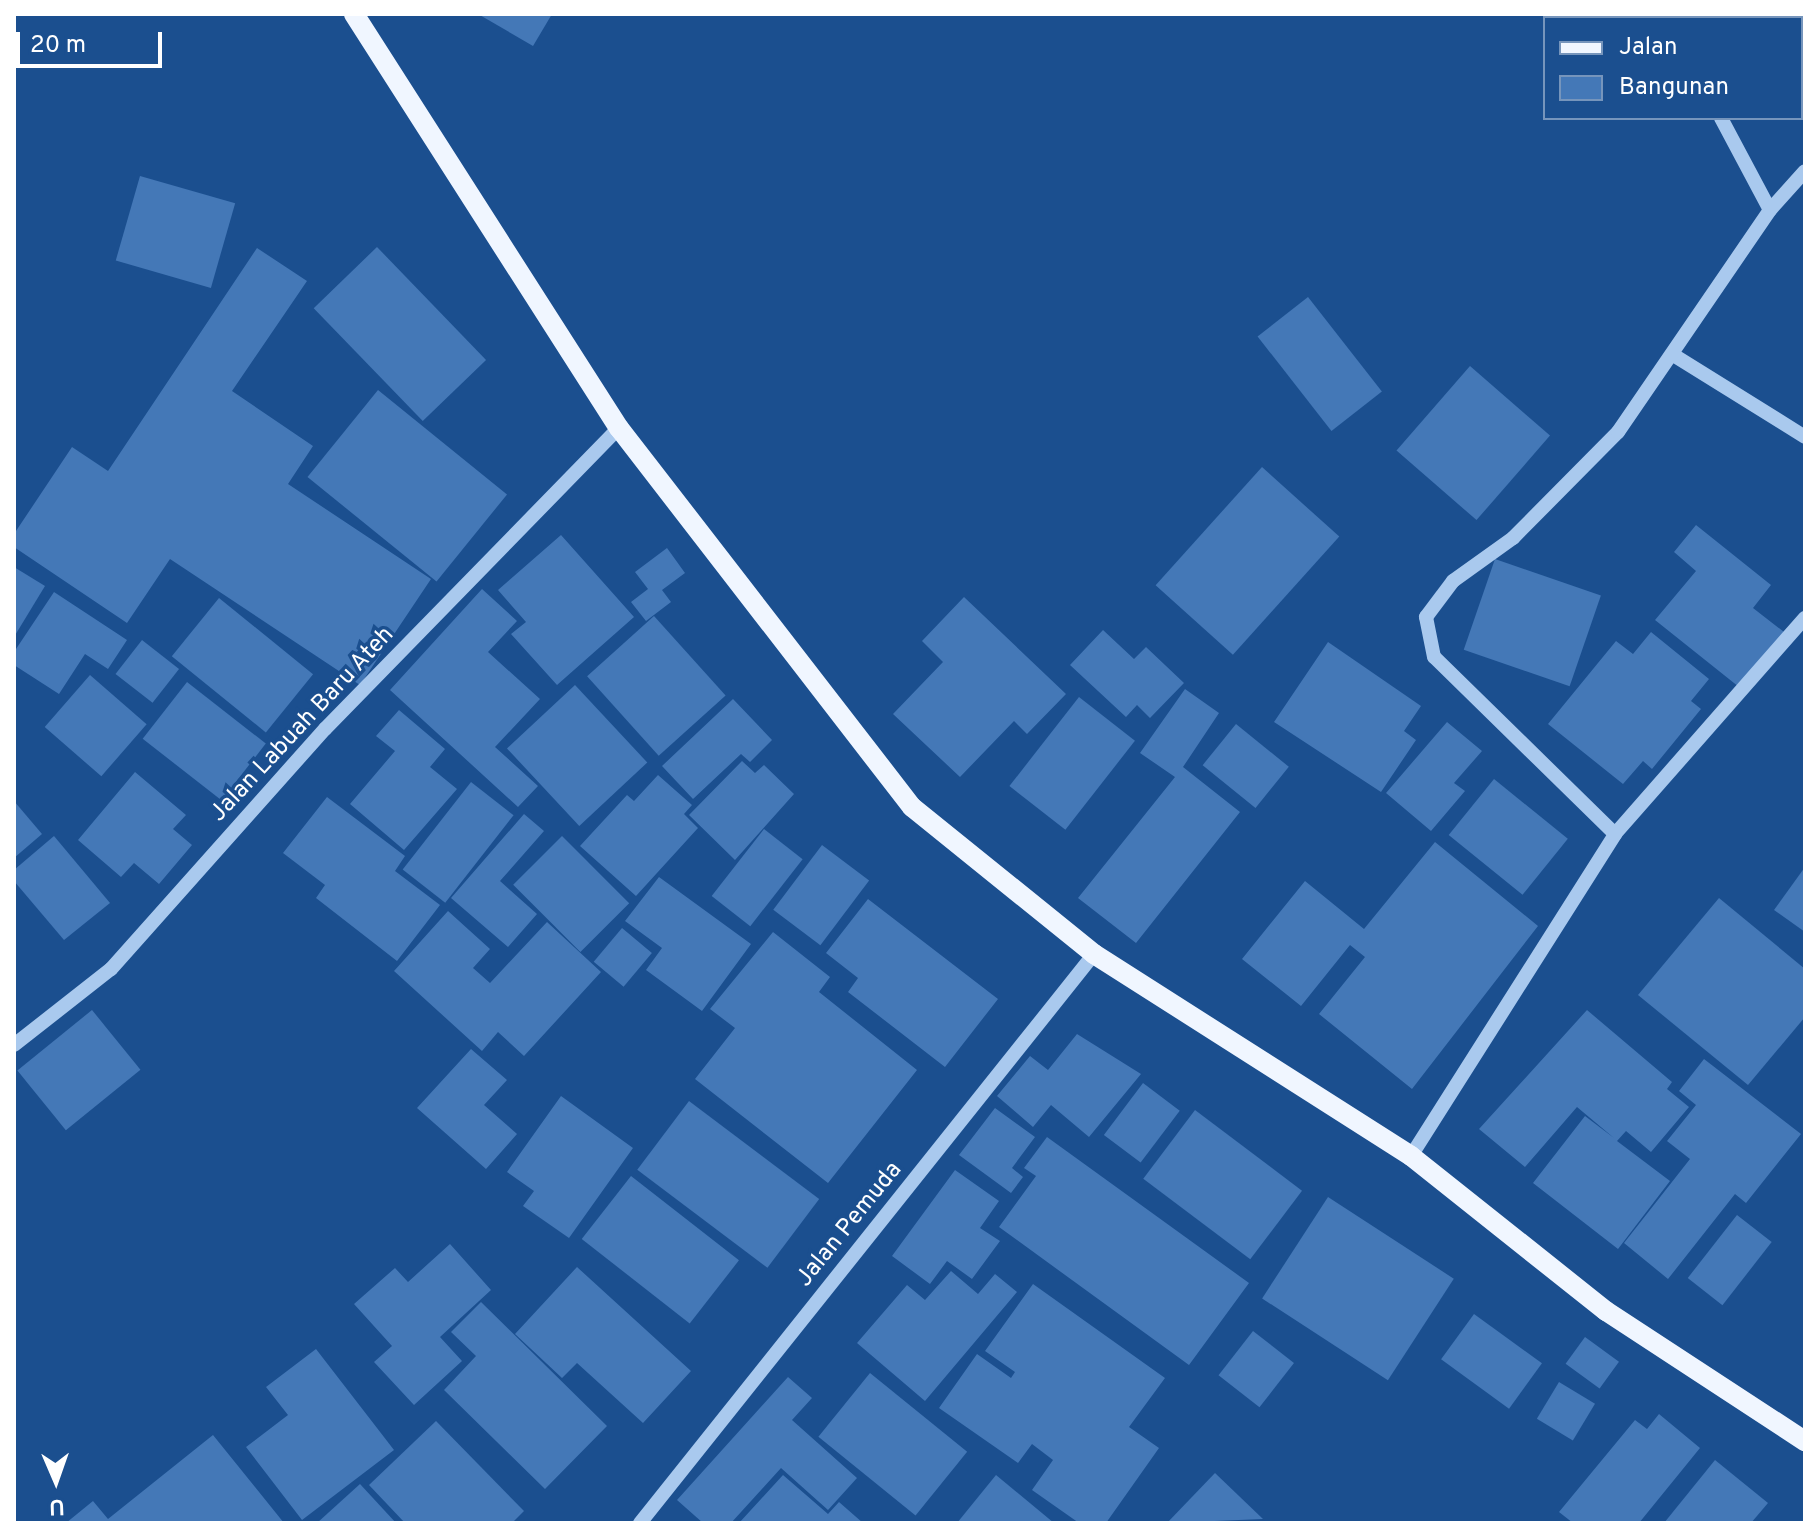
<!DOCTYPE html>
<style>
body{margin:0}
#map{position:relative;width:1819px;height:1537px;overflow:hidden;background:#1b4f8f;font-family:Overpass,sans-serif}
div>[style]{position:absolute}
.building>*{inset:0;background:#4478b7;transform-origin:0 0}
.minor>*{height:14px;margin:-7px;padding:0 7px;transform-origin:7px;border-radius:7px;background:#a9c9ee}
.major>*{height:20px;margin:-10px;padding:0 10px;transform-origin:10px;border-radius:10px;background:#f0f6ff}
span{translate:-50% -50%;white-space:nowrap;text-align:center;line-height:1.15;-webkit-text-stroke:7px #1b4f8f;paint-order:stroke}
.street-label{font-size:24px;color:#fff}
.frame{position:absolute;inset:0;border:16px solid #fff;pointer-events:none}
.legend{position:absolute;left:1543px;top:16px;width:260px;height:104px;box-sizing:border-box;background:#1b4f8f;border:2px solid #7695bc;margin:0;padding:10px 14px;list-style:none;font-size:24px;color:#fff}
.legend li{display:flex;align-items:center;gap:16px;height:40px}
.legend b{width:40px;border:2px solid #7695bc}
.north{position:absolute;left:16px;top:1441px;width:80px;height:80px;-webkit-text-stroke:6px #1b4f8f;paint-order:stroke;rotate:178deg;font-size:22px;font-weight:700;line-height:32px;text-align:center;color:#fff}
.north::after{content:'';display:block;margin:auto;width:28px;height:36px;background:#fff;clip-path:polygon(50% 0,100% 100%,50% 72%,0 100%)}
.scale{position:absolute;left:16px;top:32px;width:146px;height:36px;box-sizing:border-box;border:4px solid #fff;border-top:0;padding-left:10px;font-size:24px;line-height:28px;white-space:nowrap;color:#fff;-webkit-text-stroke:6px #1b4f8f;paint-order:stroke}
</style>
<div id="map">
<div class="building">
<div style="clip-path:polygon(478px 14px,552px 14px,533px 46px)"></div>
<div style="left:140px;top:176px;width:99px;height:88px;rotate:16deg"></div>
<div style="left:377px;top:247px;width:157px;height:88px;rotate:46deg"></div>
<div style="clip-path:polygon(257px 248px,307px 281px,232px 391px,313px 446px,288px 484px,431px 579px,360px 685px,170px 559px,127px 623px,14px 547px,14px 534px,72px 447px,108px 471px)"></div>
<div style="left:1308px;top:297px;width:120px;height:64px;rotate:52deg"></div>
<div style="left:1470px;top:366px;width:106px;height:112px;rotate:41deg"></div>
<div style="left:378px;top:390px;width:166px;height:112px;rotate:39deg"></div>
<div style="left:1262px;top:467px;width:104px;height:159px;rotate:42deg"></div>
<div style="clip-path:polygon(1696px 525px,1771px 585px,1753px 608px,1784px 632px,1739px 687px,1655px 620px,1696px 571px,1674px 552px)"></div>
<div style="clip-path:polygon(561px 535px,634px 617px,557px 685px,511px 634px,526px 622px,498px 590px)"></div>
<div style="clip-path:polygon(667px 548px,685px 573px,662px 590px,671px 602px,646px 621px,631px 602px,648px 589px,635px 572px)"></div>
<div style="left:1495px;top:559px;width:112px;height:96px;rotate:19deg"></div>
<div style="clip-path:polygon(14px 567px,45px 586px,14px 637px)"></div>
<div style="clip-path:polygon(482px 589px,517px 621px,488px 652px,540px 699px,495px 747px,538px 786px,518px 807px,390px 690px)"></div>
<div style="clip-path:polygon(54px 592px,127px 640px,108px 669px,85px 654px,59px 694px,14px 665px,14px 652px)"></div>
<div style="clip-path:polygon(964px 597px,1066px 694px,1027px 734px,1014px 721px,960px 777px,893px 714px,943px 662px,922px 641px)"></div>
<div style="left:219px;top:598px;width:121px;height:75px;rotate:39deg"></div>
<div style="left:654px;top:616px;width:107px;height:90px;rotate:48deg"></div>
<div style="clip-path:polygon(1103px 630px,1134px 659px,1146px 647px,1184px 683px,1150px 718px,1137px 705px,1126px 717px,1070px 665px)"></div>
<div style="clip-path:polygon(1651px 632px,1709px 679px,1691px 701px,1701px 709px,1652px 769px,1643px 761px,1623px 784px,1548px 724px,1616px 641px,1633px 654px)"></div>
<div style="left:142px;top:640px;width:47px;height:43px;rotate:38deg"></div>
<div style="clip-path:polygon(1328px 642px,1421px 706px,1404px 731px,1416px 740px,1381px 792px,1274px 722px)"></div>
<div style="left:90px;top:675px;width:75px;height:69px;rotate:41deg"></div>
<div style="left:187px;top:682px;width:100px;height:72px;rotate:38deg"></div>
<div style="left:575px;top:685px;width:106px;height:93px;rotate:47deg"></div>
<div style="clip-path:polygon(1185px 689px,1219px 713px,1183px 767px,1240px 812px,1136px 943px,1078px 898px,1175px 777px,1140px 753px)"></div>
<div style="left:1079px;top:697px;width:71px;height:113px;rotate:38deg"></div>
<div style="clip-path:polygon(733px 699px,772px 740px,750px 762px,741px 754px,693px 799px,662px 766px)"></div>
<div style="clip-path:polygon(399px 710px,445px 749px,430px 767px,457px 789px,404px 850px,350px 804px,395px 751px,376px 736px)"></div>
<div style="clip-path:polygon(1447px 722px,1482px 751px,1454px 783px,1465px 791px,1431px 831px,1386px 793px)"></div>
<div style="left:1236px;top:724px;width:68px;height:53px;rotate:39deg"></div>
<div style="clip-path:polygon(742px 761px,755px 773px,764px 765px,794px 794px,735px 860px,689px 815px)"></div>
<div style="clip-path:polygon(135px 772px,186px 815px,173px 829px,192px 845px,159px 884px,134px 863px,121px 877px,78px 840px)"></div>
<div style="clip-path:polygon(658px 775px,692px 805px,684px 814px,698px 828px,636px 896px,580px 846px,627px 795px,634px 801px)"></div>
<div style="left:1494px;top:779px;width:95px;height:72px;rotate:39deg"></div>
<div style="left:471px;top:782px;width:54px;height:111px;rotate:38deg"></div>
<div style="clip-path:polygon(327px 797px,405px 856px,395px 871px,440px 905px,397px 961px,316px 898px,325px 885px,283px 853px)"></div>
<div style="clip-path:polygon(14px 801px,42px 834px,14px 858px)"></div>
<div style="clip-path:polygon(524px 814px,544px 831px,500px 881px,537px 914px,508px 947px,451px 898px)"></div>
<div style="left:764px;top:829px;width:49px;height:85px;rotate:38deg"></div>
<div style="clip-path:polygon(54px 836px,110px 903px,64px 940px,14px 881px,14px 870px)"></div>
<div style="left:562px;top:836px;width:95px;height:69px;rotate:45deg"></div>
<div style="clip-path:polygon(1435px 842px,1538px 926px,1412px 1089px,1319px 1014px,1365px 957px,1350px 945px,1301px 1006px,1242px 959px,1305px 881px,1364px 929px)"></div>
<div style="left:822px;top:845px;width:59px;height:81px;rotate:37deg"></div>
<div style="clip-path:polygon(1805px 867px,1805px 932px,1774px 910px)"></div>
<div style="clip-path:polygon(659px 877px,751px 944px,702px 1011px,646px 970px,662px 948px,625px 921px)"></div>
<div style="clip-path:polygon(1719px 898px,1805px 969px,1805px 1017px,1748px 1085px,1638px 995px)"></div>
<div style="clip-path:polygon(868px 899px,998px 999px,945px 1067px,848px 992px,858px 978px,826px 953px)"></div>
<div style="clip-path:polygon(448px 911px,490px 949px,473px 968px,490px 983px,547px 922px,601px 972px,524px 1056px,498px 1032px,482px 1051px,394px 971px)"></div>
<div style="left:622px;top:928px;width:39px;height:44px;rotate:40deg"></div>
<div style="clip-path:polygon(773px 932px,830px 977px,819px 992px,917px 1070px,828px 1183px,695px 1079px,735px 1028px,710px 1009px)"></div>
<div style="left:92px;top:1010px;width:77px;height:96px;rotate:51deg"></div>
<div style="clip-path:polygon(1587px 1010px,1672px 1082px,1667px 1089px,1689px 1107px,1651px 1152px,1626px 1131px,1617px 1141px,1670px 1181px,1618px 1249px,1533px 1183px,1585px 1116px,1614px 1138px,1577px 1107px,1525px 1167px,1479px 1129px)"></div>
<div style="clip-path:polygon(1077px 1034px,1141px 1074px,1089px 1137px,1051px 1105px,1033px 1127px,997px 1096px,1030px 1056px,1048px 1070px)"></div>
<div style="clip-path:polygon(471px 1049px,507px 1080px,484px 1105px,517px 1134px,486px 1169px,417px 1108px)"></div>
<div style="clip-path:polygon(1704px 1059px,1801px 1134px,1746px 1203px,1735px 1194px,1668px 1279px,1624px 1243px,1690px 1159px,1667px 1141px,1696px 1105px,1679px 1091px)"></div>
<div style="left:1143px;top:1083px;width:46px;height:65px;rotate:37deg"></div>
<div style="clip-path:polygon(561px 1096px,633px 1148px,569px 1238px,523px 1206px,534px 1191px,507px 1172px)"></div>
<div style="left:689px;top:1101px;width:163px;height:86px;rotate:37deg"></div>
<div style="clip-path:polygon(995px 1108px,1035px 1137px,1012px 1168px,1023px 1177px,1011px 1193px,959px 1155px)"></div>
<div style="left:1195px;top:1110px;width:134px;height:86px;rotate:37deg"></div>
<div style="clip-path:polygon(1047px 1137px,1249px 1283px,1189px 1365px,999px 1227px,1036px 1176px,1024px 1168px)"></div>
<div style="clip-path:polygon(955px 1170px,999px 1201px,980px 1228px,1000px 1241px,972px 1279px,947px 1261px,930px 1284px,892px 1256px)"></div>
<div style="left:631px;top:1176px;width:137px;height:80px;rotate:38deg"></div>
<div style="left:1328px;top:1197px;width:150px;height:121px;rotate:33deg"></div>
<div style="left:1737px;top:1215px;width:44px;height:80px;rotate:38deg"></div>
<div style="clip-path:polygon(450px 1244px,491px 1290px,440px 1337px,462px 1361px,414px 1405px,374px 1362px,392px 1346px,354px 1304px,395px 1268px,408px 1282px)"></div>
<div style="clip-path:polygon(577px 1267px,691px 1371px,643px 1423px,577px 1363px,562px 1378px,515px 1334px)"></div>
<div style="clip-path:polygon(951px 1271px,978px 1294px,995px 1274px,1017px 1292px,925px 1401px,857px 1343px,907px 1285px,925px 1300px)"></div>
<div style="clip-path:polygon(1033px 1284px,1165px 1378px,1129px 1427px,1159px 1448px,1106px 1523px,1079px 1523px,1032px 1490px,1053px 1460px,1032px 1444px,1018px 1463px,939px 1408px,977px 1354px,1011px 1378px,1015px 1372px,985px 1351px)"></div>
<div style="clip-path:polygon(481px 1302px,607px 1426px,545px 1489px,444px 1390px,476px 1356px,451px 1332px)"></div>
<div style="left:1474px;top:1314px;width:84px;height:56px;rotate:36deg"></div>
<div style="left:1253px;top:1331px;width:52px;height:56px;rotate:38deg"></div>
<div style="left:1585px;top:1337px;width:42px;height:33px;rotate:36deg"></div>
<div style="clip-path:polygon(316px 1349px,394px 1450px,302px 1520px,246px 1447px,288px 1415px,266px 1387px)"></div>
<div style="left:870px;top:1373px;width:125px;height:82px;rotate:39deg"></div>
<div style="clip-path:polygon(788px 1377px,812px 1398px,792px 1420px,857px 1478px,828px 1510px,781px 1468px,731px 1523px,703px 1523px,677px 1500px)"></div>
<div style="left:1559px;top:1382px;width:42px;height:43px;rotate:31deg"></div>
<div style="clip-path:polygon(1659px 1414px,1700px 1448px,1639px 1523px,1573px 1523px,1559px 1512px,1635px 1420px,1647px 1429px)"></div>
<div style="clip-path:polygon(436px 1421px,524px 1511px,512px 1523px,405px 1523px,369px 1485px)"></div>
<div style="clip-path:polygon(213px 1435px,284px 1523px,66px 1523px,93px 1501px,108px 1519px)"></div>
<div style="clip-path:polygon(1715px 1460px,1768px 1503px,1751px 1523px,1664px 1523px)"></div>
<div style="clip-path:polygon(1215px 1473px,1263px 1519px,1167px 1523px)"></div>
<div style="clip-path:polygon(783px 1475px,828px 1514px,839px 1502px,863px 1523px,739px 1523px)"></div>
<div style="clip-path:polygon(996px 1475px,1054px 1523px,957px 1523px)"></div>
<div style="clip-path:polygon(360px 1484px,396px 1523px,317px 1523px)"></div>
</div>
<div class="minor">
<div style="left:1666px;top:14px;width:5px;rotate:53deg"></div>
<div style="left:1721px;top:118px;width:104px;rotate:62deg"></div>
<div style="left:1675px;top:356px;width:153px;rotate:31.9deg"></div>
<div style="left:1615px;top:834px;width:253px;rotate:-135.6deg"></div>
<div style="left:1434px;top:657px;width:41px;rotate:-101.3deg"></div>
<div style="left:1426px;top:617px;width:45px;rotate:-53.1deg"></div>
<div style="left:1453px;top:581px;width:74px;rotate:-35.6deg"></div>
<div style="left:1513px;top:538px;width:149px;rotate:-45.3deg"></div>
<div style="left:1618px;top:432px;width:269px;rotate:-55.6deg"></div>
<div style="left:1770px;top:210px;width:52px;rotate:-48.1deg"></div>
<div style="left:14px;top:1045px;width:123px;rotate:-38.1deg"></div>
<div style="left:111px;top:969px;width:322px;rotate:-48.3deg"></div>
<div style="left:325px;top:729px;width:421px;rotate:-45.7deg"></div>
<div style="left:1411px;top:1156px;width:381px;rotate:-57.6deg"></div>
<div style="left:1615px;top:834px;width:288px;rotate:-48.7deg"></div>
<div style="left:640px;top:1523px;width:728px;rotate:-51.41deg"></div>
</div>
<div class="major">
<div style="left:354px;top:14px;width:492px;rotate:57.4deg"></div>
<div style="left:619px;top:428px;width:479px;rotate:52.3deg"></div>
<div style="left:912px;top:807px;width:234px;rotate:38.9deg"></div>
<div style="left:1094px;top:954px;width:376px;rotate:32.5deg"></div>
<div style="left:1411px;top:1156px;width:249px;rotate:38.5deg"></div>
<div style="left:1606px;top:1311px;width:238px;rotate:33.2deg"></div>
</div>
<div class="street-label">
<span style="left:303px;top:725px;rotate:-47deg">Jalan Labuah Baru Ateh</span>
<span style="left:850px;top:1225px;rotate:-51deg">Jalan Pemuda</span>
</div>
<div class="frame"></div>
<ul class="legend">
<li><b style="height:10px;background:#f0f6ff"></b>Jalan</li>
<li><b style="height:22px;background:#4478b7"></b>Bangunan</li>
</ul>
<div class="north">U</div>
<div class="scale">20 m</div>
</div>
